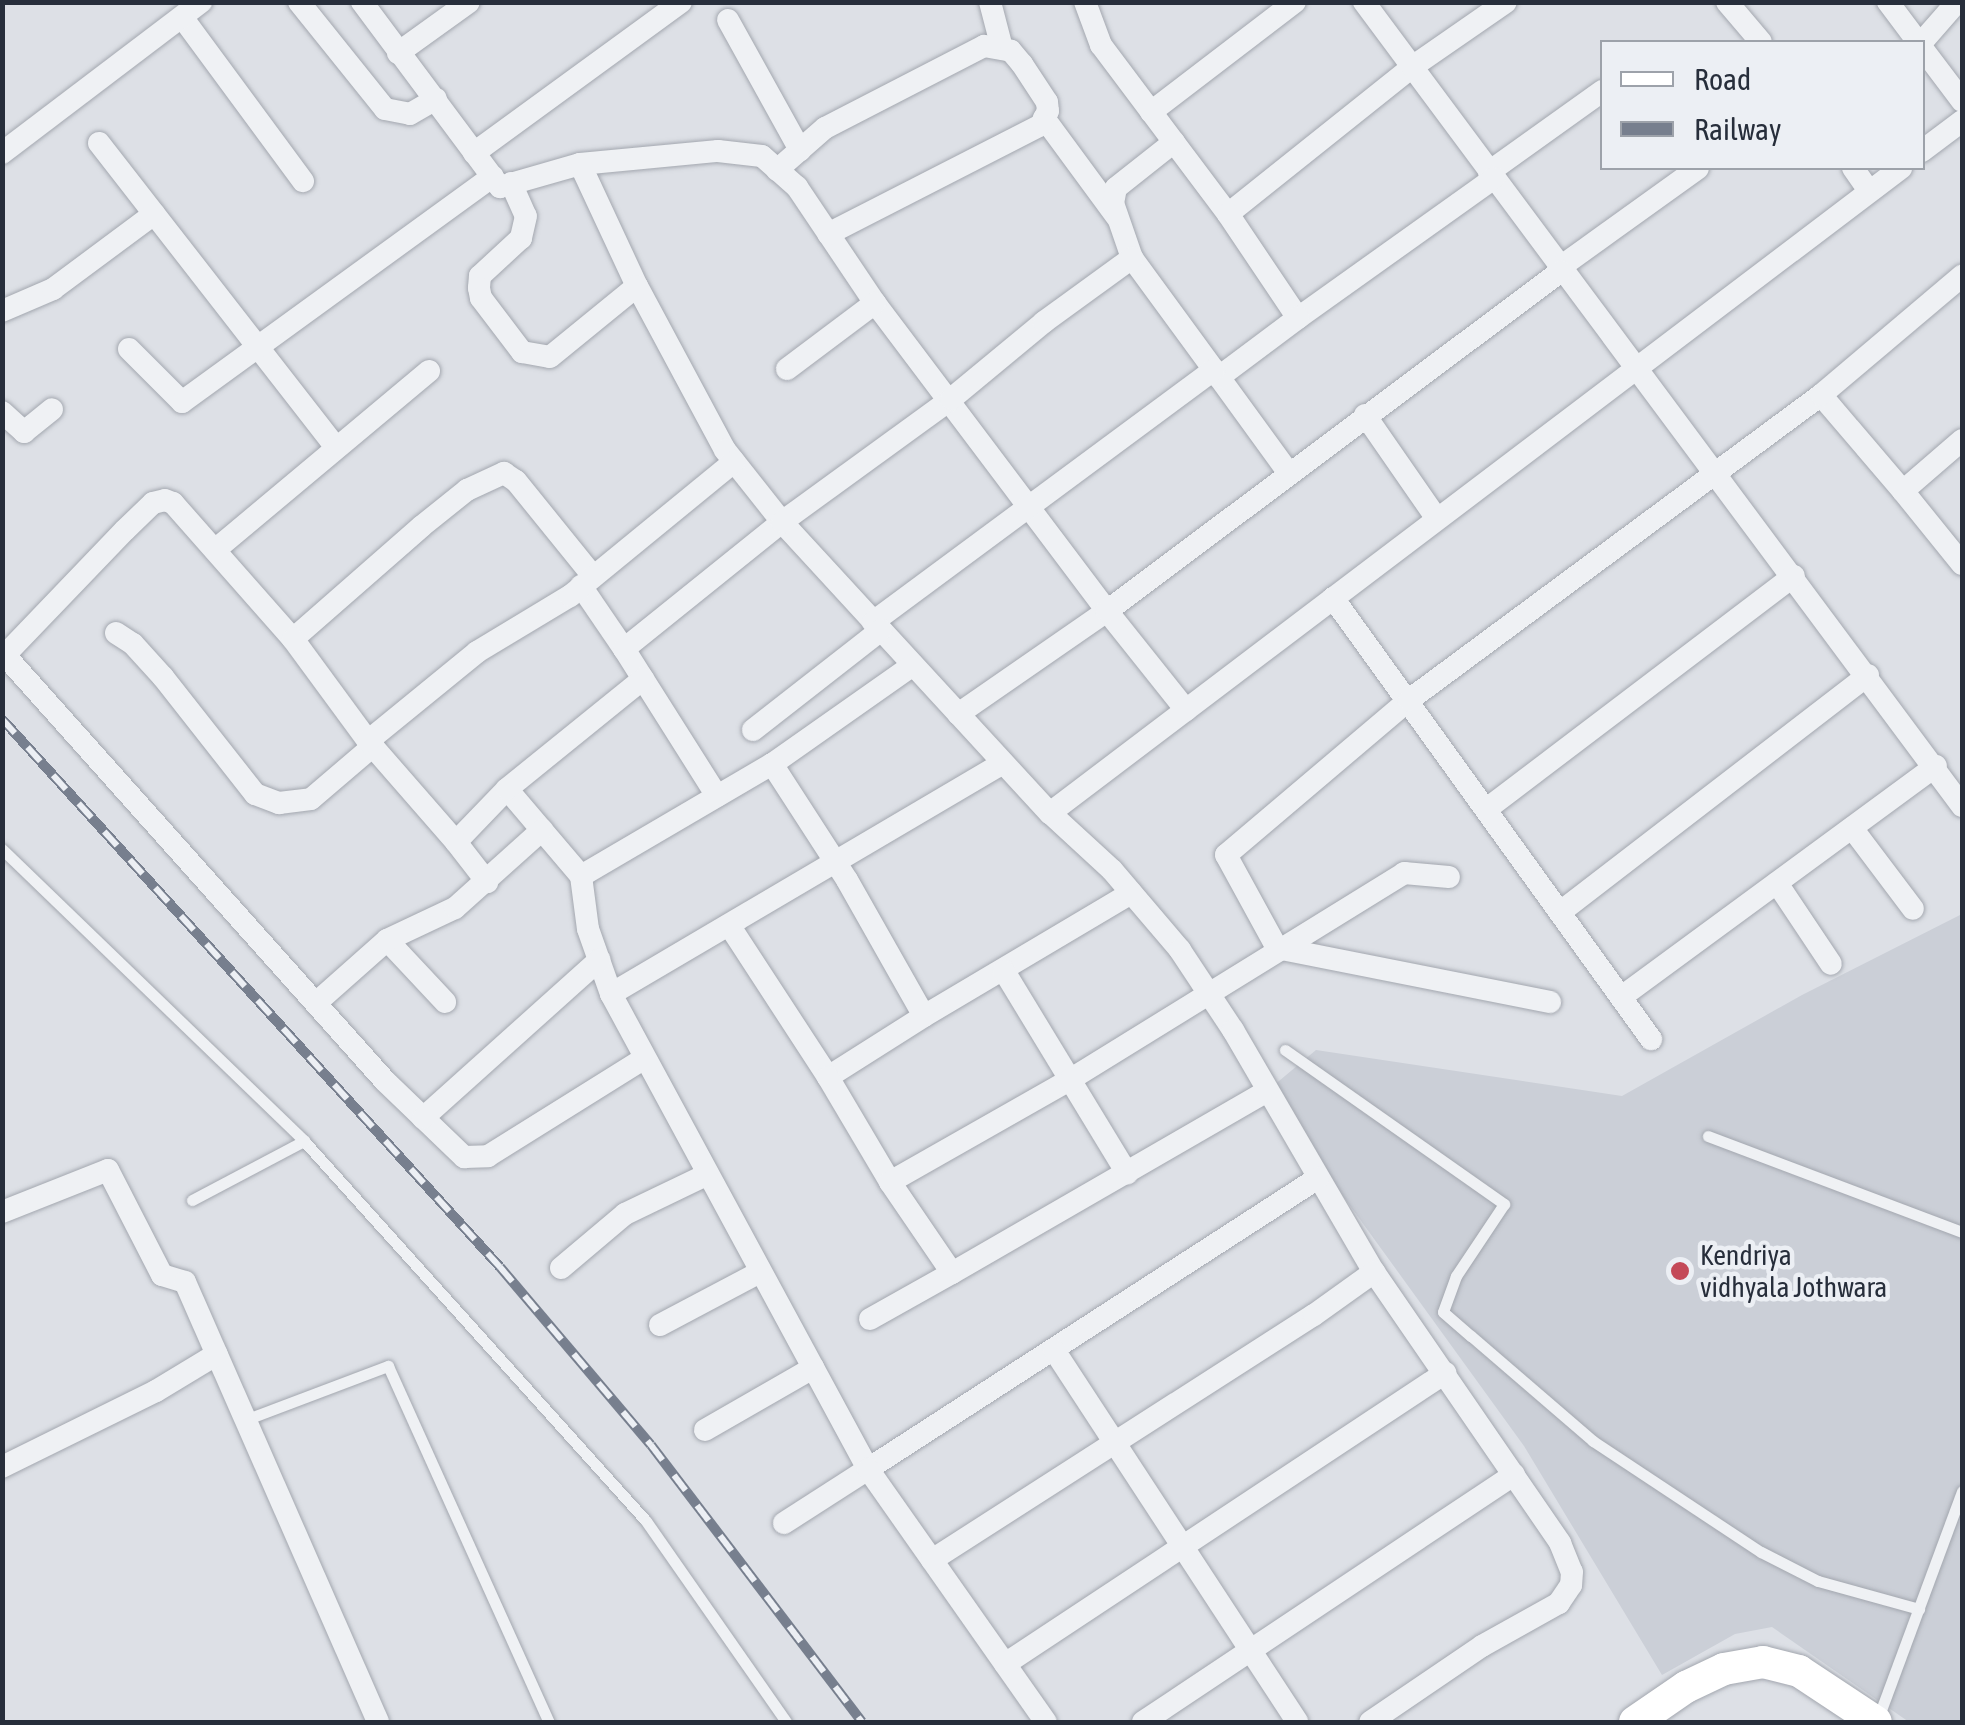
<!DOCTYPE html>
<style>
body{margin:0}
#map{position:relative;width:1965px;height:1725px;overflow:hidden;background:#dde0e6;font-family:"Asap Condensed",sans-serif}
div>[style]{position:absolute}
.built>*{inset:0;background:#cbcfd7}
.roads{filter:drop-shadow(0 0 2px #a3a7af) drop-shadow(0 0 2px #a3a7af)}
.lane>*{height:11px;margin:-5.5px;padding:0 5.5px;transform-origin:5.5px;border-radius:5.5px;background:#eff1f4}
.street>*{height:22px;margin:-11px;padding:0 11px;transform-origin:11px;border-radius:11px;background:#eff1f4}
.secondary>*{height:32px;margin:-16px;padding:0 16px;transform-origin:16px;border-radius:16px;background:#fff}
.rail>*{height:10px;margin-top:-5px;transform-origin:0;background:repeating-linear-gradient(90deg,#eceff4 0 19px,#777f8e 0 38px);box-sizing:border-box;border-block:2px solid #777f8e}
.dots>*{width:28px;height:28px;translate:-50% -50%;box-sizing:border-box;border:5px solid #eceff4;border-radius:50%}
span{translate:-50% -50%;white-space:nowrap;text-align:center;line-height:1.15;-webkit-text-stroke:9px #eceff4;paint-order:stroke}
.poi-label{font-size:28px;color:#272e3b}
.left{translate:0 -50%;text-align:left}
.frame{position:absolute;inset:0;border:5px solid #272e3b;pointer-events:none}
.legend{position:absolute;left:1600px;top:40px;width:325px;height:130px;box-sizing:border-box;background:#eceff4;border:2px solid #9da2aa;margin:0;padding:12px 18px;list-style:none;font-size:30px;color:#272e3b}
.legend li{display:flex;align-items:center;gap:20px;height:50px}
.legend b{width:50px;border:2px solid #9da2aa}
</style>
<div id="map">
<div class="built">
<div style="clip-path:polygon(1962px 914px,1962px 1722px,1909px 1722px,1772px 1627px,1735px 1634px,1662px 1675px,1524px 1446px,1267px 1091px,1316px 1050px,1622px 1096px,1802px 995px)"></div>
</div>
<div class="roads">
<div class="lane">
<div style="left:2px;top:849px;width:420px;rotate:44deg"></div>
<div style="left:304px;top:1141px;width:511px;rotate:48.01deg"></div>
<div style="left:646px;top:1521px;width:245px;rotate:55.1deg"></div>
<div style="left:1285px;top:1050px;width:268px;rotate:35.1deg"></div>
<div style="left:1504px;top:1204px;width:87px;rotate:123.7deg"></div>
<div style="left:1456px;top:1276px;width:38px;rotate:110deg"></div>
<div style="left:1443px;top:1312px;width:37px;rotate:41deg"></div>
<div style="left:1471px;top:1336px;width:161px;rotate:40.7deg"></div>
<div style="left:1593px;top:1441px;width:201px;rotate:33.5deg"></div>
<div style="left:1761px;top:1552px;width:64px;rotate:27deg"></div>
<div style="left:1818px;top:1581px;width:105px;rotate:15.5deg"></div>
<div style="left:1708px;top:1136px;width:272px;rotate:20.7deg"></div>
<div style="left:192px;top:1200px;width:127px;rotate:-27.8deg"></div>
<div style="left:245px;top:1420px;width:153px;rotate:-20.7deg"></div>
<div style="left:388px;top:1366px;width:391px;rotate:65.7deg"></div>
<div style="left:1877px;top:1721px;width:245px;rotate:-69.7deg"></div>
</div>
<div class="street">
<div style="left:299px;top:2px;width:137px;rotate:51.2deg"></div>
<div style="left:385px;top:109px;width:25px;rotate:11deg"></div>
<div style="left:410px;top:114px;width:30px;rotate:-30deg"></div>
<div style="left:362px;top:2px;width:231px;rotate:53.3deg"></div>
<div style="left:500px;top:187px;width:83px;rotate:-16deg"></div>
<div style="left:580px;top:164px;width:139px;rotate:-5.4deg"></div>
<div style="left:718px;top:151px;width:44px;rotate:6.5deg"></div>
<div style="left:762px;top:156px;width:47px;rotate:41.5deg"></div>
<div style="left:797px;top:187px;width:140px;rotate:56.1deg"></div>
<div style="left:875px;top:303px;width:386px;rotate:53deg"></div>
<div style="left:1107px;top:611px;width:181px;rotate:145.3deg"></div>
<div style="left:990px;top:2px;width:48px;rotate:75.4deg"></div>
<div style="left:1085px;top:2px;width:46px;rotate:69.6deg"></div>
<div style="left:1101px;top:45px;width:211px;rotate:53.1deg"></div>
<div style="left:1228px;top:214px;width:236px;rotate:-38.6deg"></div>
<div style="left:1412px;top:67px;width:114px;rotate:-34.7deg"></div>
<div style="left:1364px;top:2px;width:1002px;rotate:53.36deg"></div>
<div style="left:1727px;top:2px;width:52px;rotate:49.6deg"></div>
<div style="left:1888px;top:2px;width:50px;rotate:53.1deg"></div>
<div style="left:182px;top:17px;width:204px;rotate:53.6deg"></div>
<div style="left:728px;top:20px;width:149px;rotate:61deg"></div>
<div style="left:1922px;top:42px;width:53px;rotate:-48.8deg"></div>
<div style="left:1922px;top:48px;width:66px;rotate:53deg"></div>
<div style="left:398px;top:53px;width:87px;rotate:-35.7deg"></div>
<div style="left:1151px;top:112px;width:181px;rotate:-37.4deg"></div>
<div style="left:1044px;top:118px;width:122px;rotate:53.7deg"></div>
<div style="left:1174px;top:142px;width:74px;rotate:141.6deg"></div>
<div style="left:1116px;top:188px;width:15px;rotate:101deg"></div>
<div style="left:1113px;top:203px;width:58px;rotate:70.9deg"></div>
<div style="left:1132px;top:258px;width:147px;rotate:53.8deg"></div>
<div style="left:99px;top:143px;width:384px;rotate:52.1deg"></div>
<div style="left:1922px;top:151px;width:50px;rotate:-36.9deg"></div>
<div style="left:2px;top:153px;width:250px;rotate:-37.2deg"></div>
<div style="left:474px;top:153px;width:256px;rotate:-36.1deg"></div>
<div style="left:580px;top:164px;width:135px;rotate:65deg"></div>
<div style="left:637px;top:286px;width:186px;rotate:61.8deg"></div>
<div style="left:725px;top:450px;width:92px;rotate:51.6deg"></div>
<div style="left:782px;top:522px;width:396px;rotate:47.4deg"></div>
<div style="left:1050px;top:813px;width:84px;rotate:42.6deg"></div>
<div style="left:1112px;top:870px;width:105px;rotate:49.6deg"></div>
<div style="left:1180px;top:950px;width:96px;rotate:56.5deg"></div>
<div style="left:1233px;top:1030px;width:280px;rotate:59.8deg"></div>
<div style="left:1374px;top:1272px;width:329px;rotate:55.5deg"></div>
<div style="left:1560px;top:1543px;width:31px;rotate:68deg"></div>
<div style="left:1572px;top:1572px;width:13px;rotate:94deg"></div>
<div style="left:1571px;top:1585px;width:22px;rotate:124deg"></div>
<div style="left:1559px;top:1603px;width:88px;rotate:150.8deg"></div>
<div style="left:1482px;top:1646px;width:135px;rotate:145.8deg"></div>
<div style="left:1853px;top:168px;width:28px;rotate:55deg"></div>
<div style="left:777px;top:170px;width:64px;rotate:-41.2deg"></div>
<div style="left:825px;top:128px;width:179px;rotate:-27.3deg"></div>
<div style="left:984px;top:46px;width:27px;rotate:10deg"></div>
<div style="left:1011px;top:51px;width:17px;rotate:50deg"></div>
<div style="left:1022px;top:64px;width:45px;rotate:56.7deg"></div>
<div style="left:1047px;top:102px;width:9px;rotate:84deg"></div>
<div style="left:1048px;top:111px;width:16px;rotate:117deg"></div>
<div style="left:1041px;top:125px;width:239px;rotate:152.9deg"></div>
<div style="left:1489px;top:172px;width:139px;rotate:-35.6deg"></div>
<div style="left:511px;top:183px;width:36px;rotate:66deg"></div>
<div style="left:526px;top:216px;width:23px;rotate:103deg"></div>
<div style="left:521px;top:238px;width:56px;rotate:137.2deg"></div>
<div style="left:480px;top:276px;width:12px;rotate:95deg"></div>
<div style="left:479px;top:288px;width:10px;rotate:79deg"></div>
<div style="left:481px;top:298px;width:68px;rotate:52.8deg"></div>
<div style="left:522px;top:352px;width:28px;rotate:10deg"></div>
<div style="left:550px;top:357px;width:112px;rotate:-39.2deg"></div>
<div style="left:1228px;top:214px;width:125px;rotate:56.1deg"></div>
<div style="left:1298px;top:318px;width:241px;rotate:-35.5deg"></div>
<div style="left:1559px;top:268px;width:171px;rotate:-35.7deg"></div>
<div style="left:2px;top:311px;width:56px;rotate:-23.3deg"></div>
<div style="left:53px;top:289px;width:126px;rotate:-36.6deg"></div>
<div style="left:129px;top:349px;width:75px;rotate:45deg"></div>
<div style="left:182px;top:402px;width:384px;rotate:-36deg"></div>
<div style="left:787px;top:369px;width:110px;rotate:-36.9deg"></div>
<div style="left:1821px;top:395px;width:126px;rotate:49.5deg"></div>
<div style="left:2px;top:412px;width:30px;rotate:42deg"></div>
<div style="left:24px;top:432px;width:36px;rotate:-39deg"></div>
<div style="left:1365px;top:415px;width:126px;rotate:55.3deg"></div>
<div style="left:1962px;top:440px;width:78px;rotate:139.2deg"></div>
<div style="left:1903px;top:491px;width:94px;rotate:51.1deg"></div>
<div style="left:1288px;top:472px;width:117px;rotate:-126deg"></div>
<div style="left:1219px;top:377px;width:99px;rotate:-36.8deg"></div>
<div style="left:215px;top:550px;width:279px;rotate:-39.9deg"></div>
<div style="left:581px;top:586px;width:76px;rotate:55.7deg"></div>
<div style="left:1333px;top:598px;width:544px;rotate:54.21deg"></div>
<div style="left:873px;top:622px;width:424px;rotate:-36.5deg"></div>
<div style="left:116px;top:633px;width:20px;rotate:33deg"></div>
<div style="left:133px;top:644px;width:45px;rotate:47.7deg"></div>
<div style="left:163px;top:677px;width:149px;rotate:51.8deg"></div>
<div style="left:255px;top:794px;width:26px;rotate:21deg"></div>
<div style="left:279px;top:803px;width:32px;rotate:-7deg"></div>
<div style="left:311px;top:799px;width:82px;rotate:-40.5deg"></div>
<div style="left:293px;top:639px;width:171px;rotate:-41.2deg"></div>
<div style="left:422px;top:526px;width:58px;rotate:-38.7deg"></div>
<div style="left:467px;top:490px;width:41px;rotate:-24.7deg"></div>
<div style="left:504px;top:473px;width:14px;rotate:34deg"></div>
<div style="left:516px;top:481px;width:122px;rotate:51deg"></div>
<div style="left:2px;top:652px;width:575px;rotate:48.24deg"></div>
<div style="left:385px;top:1081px;width:110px;rotate:43.9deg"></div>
<div style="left:464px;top:1157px;width:24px;rotate:-2deg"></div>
<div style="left:488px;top:1156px;width:185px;rotate:-32deg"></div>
<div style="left:5px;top:655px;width:173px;rotate:-46.2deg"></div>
<div style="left:125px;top:530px;width:39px;rotate:-44deg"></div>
<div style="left:153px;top:503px;width:12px;rotate:-14deg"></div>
<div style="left:165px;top:500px;width:9px;rotate:21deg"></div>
<div style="left:173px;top:503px;width:181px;rotate:48.6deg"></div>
<div style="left:293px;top:639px;width:127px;rotate:53.7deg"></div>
<div style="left:368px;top:741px;width:134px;rotate:48.9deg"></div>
<div style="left:456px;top:842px;width:74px;rotate:-46.1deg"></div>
<div style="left:913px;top:665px;width:172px;rotate:144.9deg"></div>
<div style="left:772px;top:764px;width:138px;rotate:57.1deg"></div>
<div style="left:847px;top:880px;width:156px;rotate:60.5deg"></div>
<div style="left:924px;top:1016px;width:241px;rotate:-30.7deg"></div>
<div style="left:1186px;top:710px;width:127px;rotate:-128.6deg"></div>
<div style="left:1107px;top:611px;width:567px;rotate:-36.83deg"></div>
<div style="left:753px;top:730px;width:162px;rotate:-38deg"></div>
<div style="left:368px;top:741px;width:141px;rotate:-39.2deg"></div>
<div style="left:477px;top:652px;width:109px;rotate:-31.1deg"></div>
<div style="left:570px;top:596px;width:212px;rotate:-39.3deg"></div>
<div style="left:772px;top:764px;width:221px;rotate:149.6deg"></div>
<div style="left:581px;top:876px;width:53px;rotate:82.5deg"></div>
<div style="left:588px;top:929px;width:69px;rotate:70.5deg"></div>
<div style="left:611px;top:994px;width:455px;rotate:-30.5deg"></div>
<div style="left:717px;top:796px;width:174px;rotate:-122.3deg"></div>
<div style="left:624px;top:649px;width:203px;rotate:-38.8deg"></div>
<div style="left:782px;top:522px;width:209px;rotate:-36deg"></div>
<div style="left:951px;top:399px;width:121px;rotate:-39.6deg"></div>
<div style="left:1044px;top:322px;width:109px;rotate:-36deg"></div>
<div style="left:1488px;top:808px;width:384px;rotate:-37.2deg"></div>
<div style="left:1050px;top:813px;width:1068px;rotate:-37.16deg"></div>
<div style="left:1852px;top:828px;width:101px;rotate:53deg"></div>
<div style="left:456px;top:842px;width:51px;rotate:52.2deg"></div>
<div style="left:581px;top:876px;width:114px;rotate:-130.4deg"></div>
<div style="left:507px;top:789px;width:175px;rotate:-39deg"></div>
<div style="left:1777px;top:883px;width:97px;rotate:56.3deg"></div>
<div style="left:1563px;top:910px;width:385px;rotate:-37.6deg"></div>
<div style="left:729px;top:925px;width:181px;rotate:56.9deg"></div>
<div style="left:828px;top:1077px;width:114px;rotate:-32.4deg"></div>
<div style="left:387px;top:940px;width:85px;rotate:46.9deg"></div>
<div style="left:1004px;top:971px;width:237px;rotate:58.7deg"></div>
<div style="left:611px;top:994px;width:540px;rotate:61.58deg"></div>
<div style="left:868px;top:1469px;width:536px;rotate:-32.89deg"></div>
<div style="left:1624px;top:995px;width:387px;rotate:-36.3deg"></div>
<div style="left:1550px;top:1002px;width:278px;rotate:-168.8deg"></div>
<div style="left:1277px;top:948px;width:106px;rotate:-118.7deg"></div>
<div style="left:1226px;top:855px;width:240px;rotate:-40.3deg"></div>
<div style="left:1409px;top:700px;width:513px;rotate:-36.51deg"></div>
<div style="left:1821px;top:395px;width:185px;rotate:-40.2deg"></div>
<div style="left:316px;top:1003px;width:95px;rotate:-41.6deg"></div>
<div style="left:387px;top:940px;width:75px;rotate:-25.2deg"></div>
<div style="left:455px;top:908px;width:117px;rotate:-41.9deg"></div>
<div style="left:828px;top:1077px;width:122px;rotate:59.4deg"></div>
<div style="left:890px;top:1182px;width:110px;rotate:55.7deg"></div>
<div style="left:952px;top:1273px;width:364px;rotate:-30deg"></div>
<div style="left:423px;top:1118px;width:237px;rotate:-41.9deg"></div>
<div style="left:890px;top:1182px;width:208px;rotate:-29.6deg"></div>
<div style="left:1071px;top:1079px;width:392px;rotate:-31.7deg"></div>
<div style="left:1404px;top:873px;width:45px;rotate:5.1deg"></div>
<div style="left:2px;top:1212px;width:114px;rotate:-21.6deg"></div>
<div style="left:108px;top:1170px;width:118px;rotate:62.8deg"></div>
<div style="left:162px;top:1275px;width:24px;rotate:17deg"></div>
<div style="left:185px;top:1282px;width:480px;rotate:66.3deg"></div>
<div style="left:561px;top:1268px;width:84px;rotate:-40.2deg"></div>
<div style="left:625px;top:1214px;width:92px;rotate:-25.7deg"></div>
<div style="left:870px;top:1319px;width:94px;rotate:-29.3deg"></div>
<div style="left:660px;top:1325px;width:113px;rotate:-27.9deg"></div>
<div style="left:1054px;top:1350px;width:444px;rotate:56.8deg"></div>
<div style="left:705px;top:1430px;width:125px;rotate:-29.9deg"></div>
<div style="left:2px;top:1467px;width:172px;rotate:-26.3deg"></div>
<div style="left:156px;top:1391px;width:71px;rotate:-31.2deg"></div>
<div style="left:784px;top:1523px;width:100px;rotate:-32.7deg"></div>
<div style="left:868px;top:1469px;width:309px;rotate:54.9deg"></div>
<div style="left:932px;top:1560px;width:454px;rotate:-32.7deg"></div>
<div style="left:1314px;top:1315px;width:74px;rotate:-35.6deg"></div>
<div style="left:1005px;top:1664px;width:528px;rotate:-33.48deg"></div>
<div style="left:1143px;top:1722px;width:446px;rotate:-33.7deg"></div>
</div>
<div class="secondary">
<div style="left:1635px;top:1722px;width:62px;rotate:-34.5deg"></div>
<div style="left:1686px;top:1687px;width:42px;rotate:-25.3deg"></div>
<div style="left:1724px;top:1669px;width:40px;rotate:-10deg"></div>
<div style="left:1763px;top:1662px;width:37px;rotate:14deg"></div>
<div style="left:1799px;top:1671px;width:92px;rotate:33.5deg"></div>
</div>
</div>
<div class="rail">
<div style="left:2px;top:719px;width:740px;rotate:47.74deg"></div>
<div style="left:500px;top:1267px;width:233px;rotate:49.7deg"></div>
<div style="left:651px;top:1445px;width:348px;rotate:52.7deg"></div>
</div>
<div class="dots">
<div style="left:1680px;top:1271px;background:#c44958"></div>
</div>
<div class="poi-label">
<span class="left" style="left:1700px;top:1271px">Kendriya<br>vidhyala Jothwara</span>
</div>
<div class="frame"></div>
<ul class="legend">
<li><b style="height:12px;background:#fff"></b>Road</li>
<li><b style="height:12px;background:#777f8e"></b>Railway</li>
</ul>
</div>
